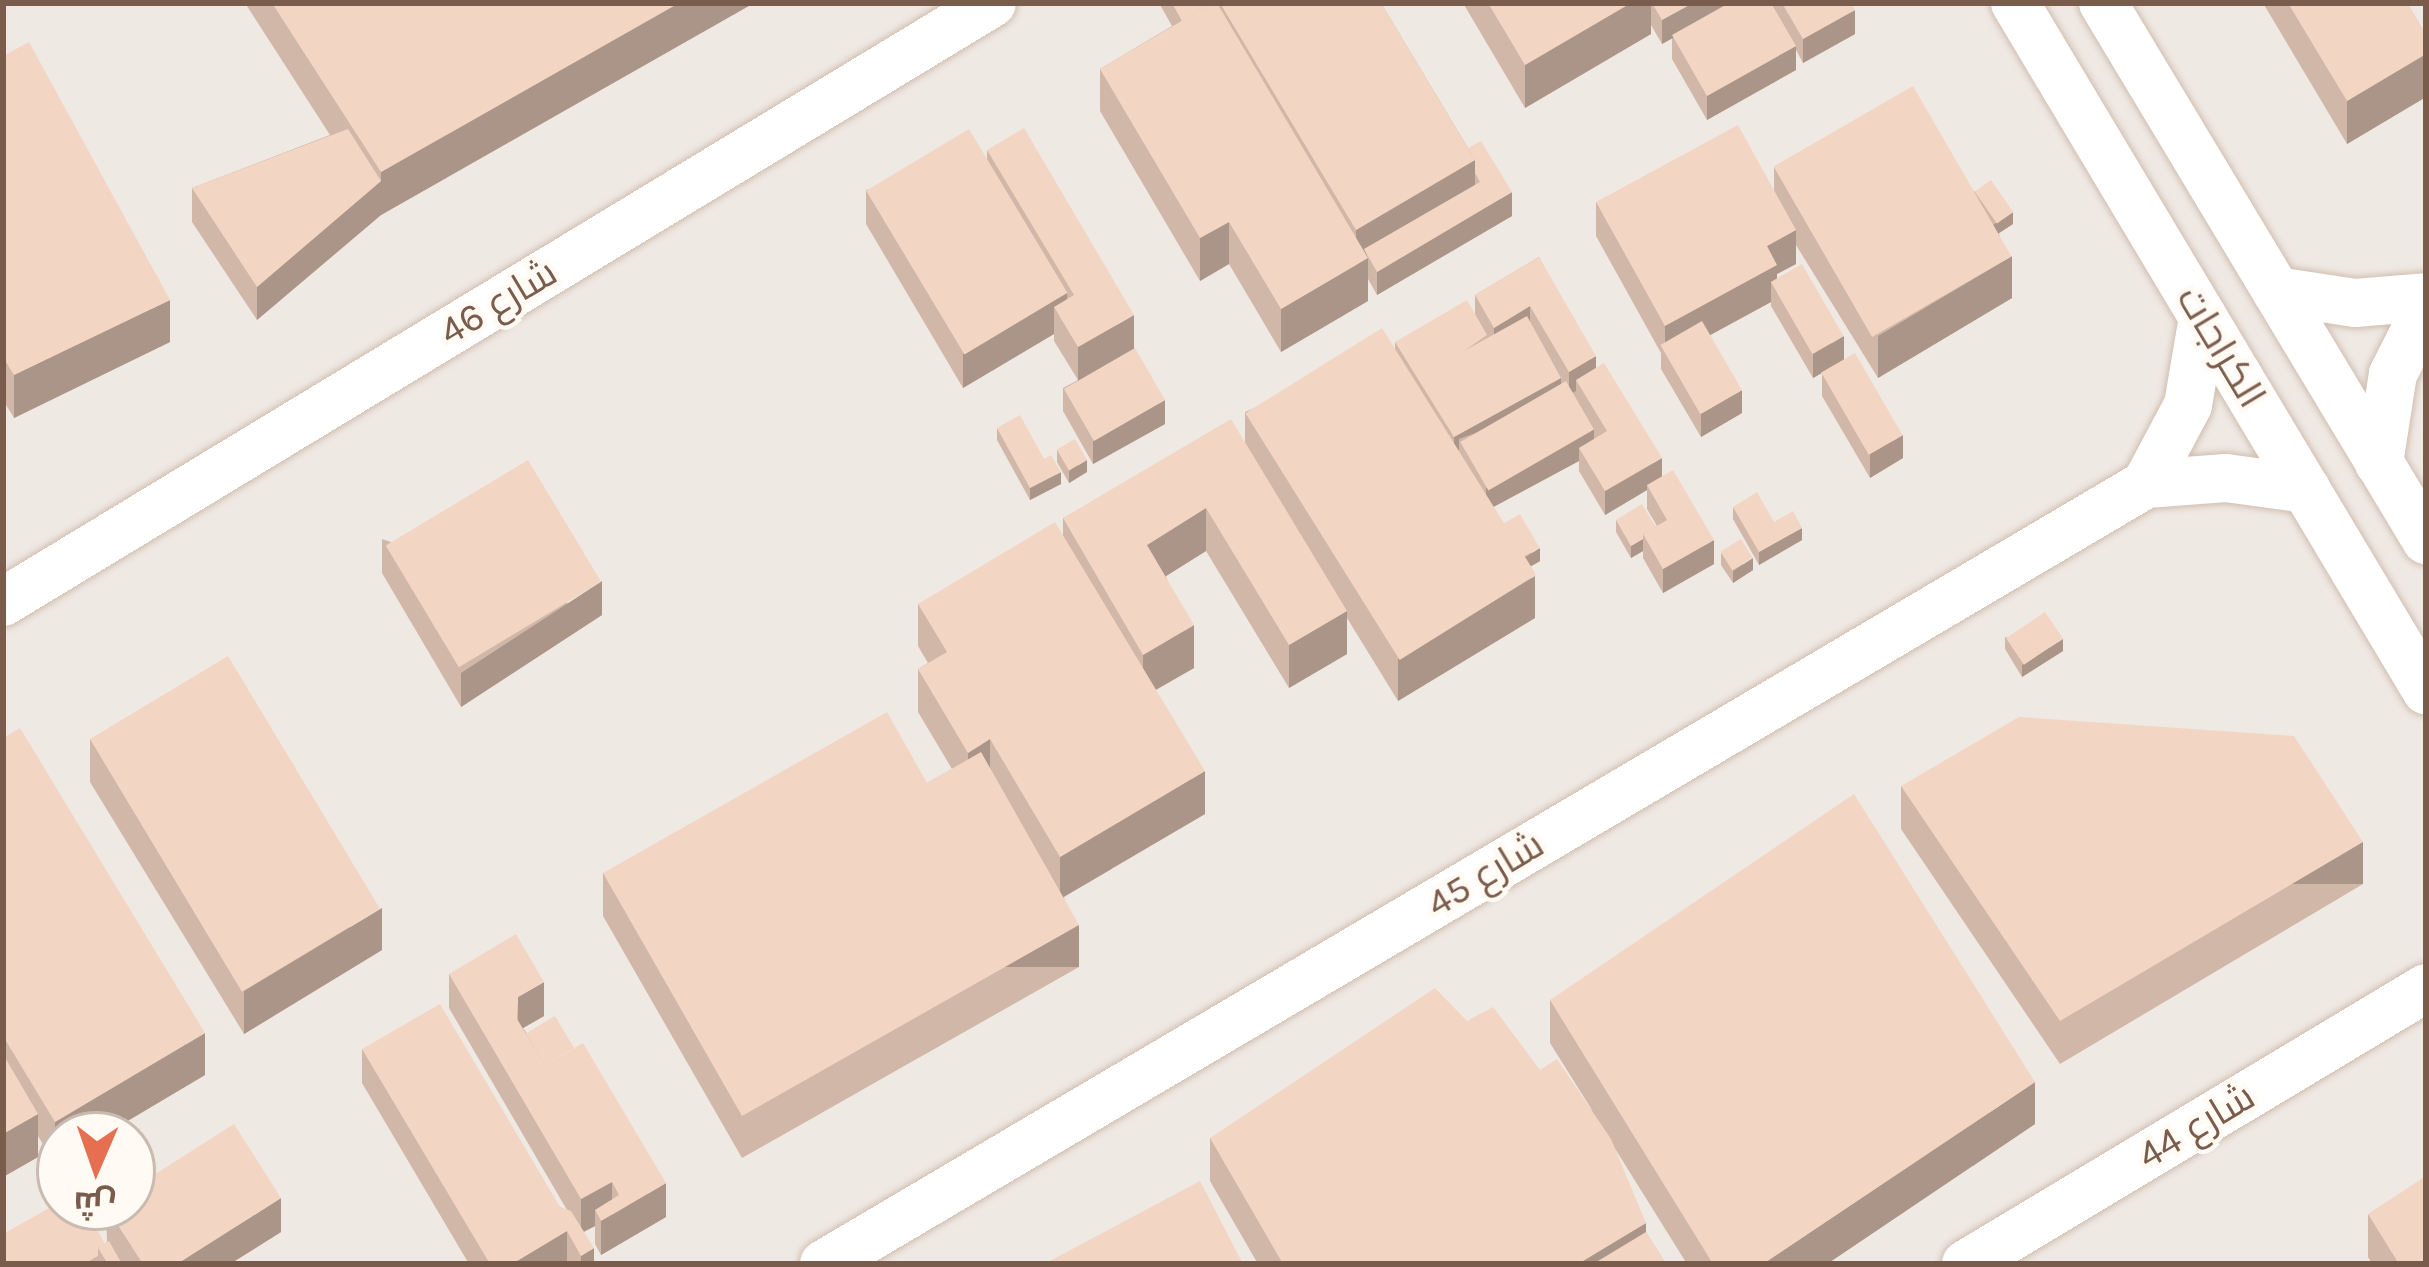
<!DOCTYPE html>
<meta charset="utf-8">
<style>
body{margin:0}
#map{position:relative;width:2429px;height:1267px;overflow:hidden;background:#fdf6ec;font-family:Karla,Cairo,sans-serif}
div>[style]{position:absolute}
.industrial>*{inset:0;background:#efe9e4}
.roads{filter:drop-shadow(0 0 3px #d1beb0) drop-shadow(0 0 3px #d1beb0)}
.minor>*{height:48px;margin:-24px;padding:0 24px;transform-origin:24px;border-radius:24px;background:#fff}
.wall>*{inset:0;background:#d1b7a8}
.shaded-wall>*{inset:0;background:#aa9588;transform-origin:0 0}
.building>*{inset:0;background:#f3d5c3;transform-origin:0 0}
span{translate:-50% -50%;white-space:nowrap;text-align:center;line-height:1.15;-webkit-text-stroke:9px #fffaf3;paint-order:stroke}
.street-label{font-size:39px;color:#7a5c4d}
.frame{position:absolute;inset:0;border:6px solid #7a5c4d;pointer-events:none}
.north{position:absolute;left:36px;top:1111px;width:120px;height:120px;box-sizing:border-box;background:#fffaf3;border:3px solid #cabbb1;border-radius:50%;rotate:182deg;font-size:33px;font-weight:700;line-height:48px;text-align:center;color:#7a5c4d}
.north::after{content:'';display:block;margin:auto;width:42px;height:54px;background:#e76f51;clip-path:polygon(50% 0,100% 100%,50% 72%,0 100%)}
</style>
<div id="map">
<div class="industrial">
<div style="clip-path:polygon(evenodd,3px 3px,2426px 3px,2426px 1264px,3px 1264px,3px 3px,60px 1135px,132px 1135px,132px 1207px,60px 1207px,60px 1135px)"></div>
</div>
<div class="roads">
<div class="minor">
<div style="left:2015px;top:3px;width:801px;rotate:59.11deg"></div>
<div style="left:2103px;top:3px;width:627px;rotate:58.97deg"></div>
<div style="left:2276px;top:291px;width:80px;rotate:8.6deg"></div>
<div style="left:2355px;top:303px;width:71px;rotate:-4.8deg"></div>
<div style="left:2379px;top:463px;width:90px;rotate:-81.1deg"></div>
<div style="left:2393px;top:374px;width:73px;rotate:-63.1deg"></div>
<div style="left:2146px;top:484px;width:89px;rotate:-62deg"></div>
<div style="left:2188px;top:405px;width:89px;rotate:-80.3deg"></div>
<div style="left:3px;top:602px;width:1156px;rotate:-31.2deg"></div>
<div style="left:824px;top:1264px;width:1535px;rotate:-30.54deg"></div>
<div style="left:2146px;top:484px;width:80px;rotate:-4.3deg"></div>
<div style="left:2226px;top:478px;width:81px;rotate:7.8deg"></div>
<div style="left:1966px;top:1264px;width:536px;rotate:-30.96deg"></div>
</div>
</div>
<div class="wall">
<div style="clip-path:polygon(245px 3px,754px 3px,381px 215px,257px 320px,192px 222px,192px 188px,330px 135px)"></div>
<div style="clip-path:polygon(1159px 3px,1381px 3px,1468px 148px,1512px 216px,1377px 295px,1368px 279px,1368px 301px,1281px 352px,1229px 264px,1200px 281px,1100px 111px,1100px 69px,1172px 26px)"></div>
<div style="clip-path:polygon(1463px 3px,1851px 3px,1855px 34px,1803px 63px,1796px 50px,1796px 70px,1707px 120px,1672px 59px,1672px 38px,1662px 44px,1651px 25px,1651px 34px,1525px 108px)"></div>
<div style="clip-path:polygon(2263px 3px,2407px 3px,2426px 35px,2426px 97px,2347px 144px)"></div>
<div style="clip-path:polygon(3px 56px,170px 342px,14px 418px,3px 400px)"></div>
<div style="clip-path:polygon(987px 150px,1134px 349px,1165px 424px,1093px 464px,1063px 411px,1063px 388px,1078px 380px,1054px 341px,1054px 334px,963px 388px,866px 224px,866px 190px,987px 160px)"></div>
<div style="clip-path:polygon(1774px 167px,1974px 191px,2013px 224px,1999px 233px,2012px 298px,1878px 378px,1796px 245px,1796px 264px,1777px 274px,1777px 279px,1844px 359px,1903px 458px,1870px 478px,1822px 396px,1822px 373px,1824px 372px,1813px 378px,1771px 306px,1771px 302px,1710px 335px,1742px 413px,1701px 437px,1661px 369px,1661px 353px,1596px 236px,1596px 202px,1774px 190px)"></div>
<div style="clip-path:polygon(1539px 257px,1596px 368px,1714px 564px,1663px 593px,1643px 558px,1643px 551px,1631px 558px,1616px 532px,1616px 520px,1657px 526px,1647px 509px,1647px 490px,1605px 515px,1579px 471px,1579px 461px,1493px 507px,1503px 524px,1540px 561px,1530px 567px,1535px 618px,1398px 701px,1347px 618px,1347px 654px,1289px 688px,1206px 551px,1166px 576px,1194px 668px,1156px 690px,1205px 814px,1064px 897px,1079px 967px,742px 1158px,603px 916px,603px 873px,927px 783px,952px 769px,918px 712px,918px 669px,928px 663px,918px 646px,918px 604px,1063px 536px,1063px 518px,1245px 443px,1245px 412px,1395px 349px,1395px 342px,1475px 314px,1475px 295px)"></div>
<div style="clip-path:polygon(997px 428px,1044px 459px,1061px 484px,1030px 500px,997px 440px)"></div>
<div style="clip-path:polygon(1057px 450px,1087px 472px,1069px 483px,1057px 462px)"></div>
<div style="clip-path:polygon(1733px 507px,1774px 522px,1802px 540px,1759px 565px,1733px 519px)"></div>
<div style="clip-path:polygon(382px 539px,602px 615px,461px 707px,382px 573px)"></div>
<div style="clip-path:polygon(1721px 553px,1753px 570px,1733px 583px,1721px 565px)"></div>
<div style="clip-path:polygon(2005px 637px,2063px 651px,2022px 677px,2005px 649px)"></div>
<div style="clip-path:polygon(3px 738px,205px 1075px,55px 1164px,38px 1136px,38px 1157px,3px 1177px)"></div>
<div style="clip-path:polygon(90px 739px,382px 950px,244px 1034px,90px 782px)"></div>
<div style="clip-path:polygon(1901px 786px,2363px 884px,2060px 1064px,1901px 829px)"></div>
<div style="clip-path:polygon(449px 974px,544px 1016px,523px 1028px,666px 1217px,601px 1255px,595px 1244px,595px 1226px,584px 1232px,594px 1264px,469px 1264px,362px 1083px,362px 1049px,560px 1207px,567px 1210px,449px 1008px)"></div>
<div style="clip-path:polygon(1550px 1000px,2035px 1124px,1827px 1264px,1687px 1264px,1614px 1147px,1646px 1232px,1666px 1264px,1258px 1264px,1210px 1181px,1210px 1138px,1467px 1021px,1540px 1070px,1592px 1110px,1550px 1043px)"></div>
<div style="clip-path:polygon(106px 1207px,281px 1232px,230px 1264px,3px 1264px,105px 1244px,107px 1242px)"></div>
<div style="clip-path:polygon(2368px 1214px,2426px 1264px,2372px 1264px,2368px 1257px)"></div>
</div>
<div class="shaded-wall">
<div style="clip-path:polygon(679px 3px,754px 3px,381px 215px,257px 320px,257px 287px,381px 181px,381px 172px)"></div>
<div style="clip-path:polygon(1631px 3px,1651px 3px,1651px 34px,1525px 108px,1525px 65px)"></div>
<div style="clip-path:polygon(1693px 3px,1737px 3px,1662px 44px,1662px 20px)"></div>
<div style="clip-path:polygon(1855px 10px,1855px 34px,1803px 63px,1803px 39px)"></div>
<div style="clip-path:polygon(1796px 46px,1796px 70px,1707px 120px,1707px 96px)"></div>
<div style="clip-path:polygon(2426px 54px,2426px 97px,2347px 144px,2347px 101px)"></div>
<div style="clip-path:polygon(1475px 160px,1475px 203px,1364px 249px,1368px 258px,1368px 301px,1281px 352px,1281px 309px,1356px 265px,1356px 230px)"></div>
<div style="clip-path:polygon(1512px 192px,1512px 216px,1377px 295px,1377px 272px)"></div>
<div style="clip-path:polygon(2013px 212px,2013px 224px,1990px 239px,1990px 227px)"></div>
<div style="clip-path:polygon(1229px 222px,1229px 264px,1200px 281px,1200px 238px)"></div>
<div style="clip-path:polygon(1796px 230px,1796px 264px,1777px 274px,1777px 293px,1771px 282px,1771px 302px,1668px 358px,1665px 351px,1665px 326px,1767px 246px)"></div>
<div style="clip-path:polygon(2012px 256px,2012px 298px,1878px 378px,1878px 336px)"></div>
<div style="clip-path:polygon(1067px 293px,1067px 327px,1054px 307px,1054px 334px,963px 388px,963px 354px)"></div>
<div style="clip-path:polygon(170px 300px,170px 342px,14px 418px,14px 375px)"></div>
<div style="clip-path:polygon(1530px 306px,1530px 330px,1494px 351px,1494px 328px)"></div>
<div style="clip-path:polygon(1134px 315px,1134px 349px,1078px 381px,1078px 347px)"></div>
<div style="clip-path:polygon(1844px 336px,1844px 360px,1813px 378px,1813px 354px)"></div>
<div style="clip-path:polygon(1596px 356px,1596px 380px,1576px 380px,1576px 391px,1569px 395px,1569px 372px)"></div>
<div style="clip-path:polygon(1561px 378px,1561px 402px,1459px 439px,1459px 457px,1454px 460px,1454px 437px)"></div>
<div style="clip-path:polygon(1742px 390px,1742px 413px,1701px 437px,1701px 413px)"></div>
<div style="clip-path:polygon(1165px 400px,1165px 424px,1093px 464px,1093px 441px)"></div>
<div style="clip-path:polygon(1594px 429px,1594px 453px,1579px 448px,1579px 461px,1486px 511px,1486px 488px)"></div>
<div style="clip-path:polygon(1903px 435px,1903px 458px,1870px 478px,1870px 454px)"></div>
<div style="clip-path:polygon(1662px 458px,1662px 481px,1647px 485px,1647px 490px,1605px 515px,1605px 491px)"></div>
<div style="clip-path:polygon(1087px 460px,1087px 472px,1069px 483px,1069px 471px)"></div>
<div style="clip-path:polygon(1061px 472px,1061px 484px,1030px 500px,1030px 488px)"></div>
<div style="clip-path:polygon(1206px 508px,1206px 551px,1147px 588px,1147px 545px)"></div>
<div style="clip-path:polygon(1802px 528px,1802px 540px,1759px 565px,1759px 552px)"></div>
<div style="clip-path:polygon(1643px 539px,1643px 551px,1631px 558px,1631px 546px)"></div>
<div style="clip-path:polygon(1714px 540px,1714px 564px,1663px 593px,1663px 569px)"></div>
<div style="clip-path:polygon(1540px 548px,1540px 561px,1514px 576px,1514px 564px)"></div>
<div style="clip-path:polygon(1753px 558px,1753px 570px,1733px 583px,1733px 571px)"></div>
<div style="clip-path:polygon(1535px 576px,1535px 618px,1398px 701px,1398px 659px)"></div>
<div style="clip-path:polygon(602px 581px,602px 615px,461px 707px,461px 673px)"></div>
<div style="clip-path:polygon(1347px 611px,1347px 654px,1289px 688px,1289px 645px)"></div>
<div style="clip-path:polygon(1194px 625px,1194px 668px,1143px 697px,1143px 655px)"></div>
<div style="clip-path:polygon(2063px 639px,2063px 651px,2022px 677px,2022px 665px)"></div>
<div style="clip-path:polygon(990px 739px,990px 782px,968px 795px,968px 753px)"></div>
<div style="clip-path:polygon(1205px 771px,1205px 814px,1060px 899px,1060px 857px)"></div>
<div style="left:2363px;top:842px;width:42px;height:352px;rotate:90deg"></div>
<div style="clip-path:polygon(382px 908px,382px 950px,244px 1034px,244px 991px)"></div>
<div style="left:1079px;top:925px;width:42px;height:387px;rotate:90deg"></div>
<div style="clip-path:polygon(544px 982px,544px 1016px,518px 1031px,518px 997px)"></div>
<div style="clip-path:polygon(205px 1033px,205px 1075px,104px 1135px,60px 1135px,60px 1161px,55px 1164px,55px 1122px)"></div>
<div style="clip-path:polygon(2035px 1082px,2035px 1124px,1827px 1264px,1763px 1264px)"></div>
<div style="clip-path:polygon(38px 1114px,38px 1157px,3px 1177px,3px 1134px)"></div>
<div style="clip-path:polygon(612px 1182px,612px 1215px,666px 1183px,666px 1217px,601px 1255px,601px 1221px,595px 1210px,595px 1226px,581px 1233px,581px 1199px)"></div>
<div style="clip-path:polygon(281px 1198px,281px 1232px,230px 1264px,177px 1264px)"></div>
<div style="clip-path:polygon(1646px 1223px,1646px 1264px,1578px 1264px)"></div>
<div style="clip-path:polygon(567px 1231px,567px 1264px,512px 1264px)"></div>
<div style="clip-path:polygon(594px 1248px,594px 1264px,581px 1264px,581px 1256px)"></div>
</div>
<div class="building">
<div style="clip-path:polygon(272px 3px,679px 3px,381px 172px)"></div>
<div style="clip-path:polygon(1172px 3px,1212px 3px,1182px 21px)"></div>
<div style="clip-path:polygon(1212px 3px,1217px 3px,1368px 258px,1281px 309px,1229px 222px,1200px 238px,1100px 69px)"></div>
<div style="clip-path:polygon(1220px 3px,1381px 3px,1475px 160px,1356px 230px)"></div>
<div style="clip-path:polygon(1488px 3px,1631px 3px,1525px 65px)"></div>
<div style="clip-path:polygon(1652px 3px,1693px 3px,1662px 20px)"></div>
<div style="clip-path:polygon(1729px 3px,1771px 3px,1796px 46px,1707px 96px,1672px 35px)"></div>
<div style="clip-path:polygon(1782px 3px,1851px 3px,1855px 10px,1803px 39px)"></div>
<div style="clip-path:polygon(2288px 3px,2407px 3px,2426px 35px,2426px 54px,2347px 101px)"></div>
<div style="clip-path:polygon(29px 42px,170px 300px,14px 375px,3px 357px,3px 56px)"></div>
<div style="left:1913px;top:86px;width:197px;height:161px;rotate:60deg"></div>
<div style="clip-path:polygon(1738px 125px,1796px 230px,1767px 246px,1777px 265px,1665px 326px,1596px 202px)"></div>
<div style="clip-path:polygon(1024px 128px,1134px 315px,1078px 347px,1054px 307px,1074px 295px,987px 150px)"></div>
<div style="clip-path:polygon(348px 129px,381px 181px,257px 287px,192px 188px)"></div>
<div style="left:969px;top:129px;width:191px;height:120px;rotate:59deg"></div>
<div style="clip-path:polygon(1481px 141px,1512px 192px,1377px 272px,1364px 249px,1480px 182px,1475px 173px,1475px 160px,1468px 148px)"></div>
<div style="left:1991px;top:180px;width:39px;height:20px;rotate:55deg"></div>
<div style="clip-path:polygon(1539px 257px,1596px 356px,1569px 372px,1530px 306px,1494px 328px,1475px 295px)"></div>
<div style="left:1802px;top:264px;width:83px;height:36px;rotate:60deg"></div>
<div style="clip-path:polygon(1467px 300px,1487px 335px,1464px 351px,1527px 316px,1561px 378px,1454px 437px,1395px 342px)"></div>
<div style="left:1702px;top:321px;width:80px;height:48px;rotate:60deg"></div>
<div style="left:1382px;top:328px;width:291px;height:161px;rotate:58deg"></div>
<div style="left:1135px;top:348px;width:60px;height:82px;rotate:60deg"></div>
<div style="left:1855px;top:353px;width:95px;height:39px;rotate:60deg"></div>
<div style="clip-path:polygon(1604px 363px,1662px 458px,1605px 491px,1579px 448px,1607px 431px,1576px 380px)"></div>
<div style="left:1566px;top:381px;width:56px;height:122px;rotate:60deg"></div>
<div style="clip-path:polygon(1020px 415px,1044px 459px,1051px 455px,1061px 472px,1030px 488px,997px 428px)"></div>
<div style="clip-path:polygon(1231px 419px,1347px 611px,1289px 645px,1206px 508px,1147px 545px,1194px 625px,1143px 655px,1063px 518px)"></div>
<div style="left:1075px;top:439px;width:24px;height:21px;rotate:60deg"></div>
<div style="left:528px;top:460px;width:142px;height:166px;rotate:59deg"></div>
<div style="clip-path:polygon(1673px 470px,1714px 540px,1663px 569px,1643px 534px,1667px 520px,1647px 485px)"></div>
<div style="clip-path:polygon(1757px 492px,1774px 522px,1793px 511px,1802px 528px,1759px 552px,1733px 507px)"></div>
<div style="clip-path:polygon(1642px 504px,1656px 527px,1643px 534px,1643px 539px,1631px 546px,1616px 520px)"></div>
<div style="left:1520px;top:514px;width:39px;height:20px;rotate:60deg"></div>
<div style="clip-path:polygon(1055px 522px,1205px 771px,1060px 857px,990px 739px,968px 753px,918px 669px,947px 652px,918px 604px)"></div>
<div style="left:1741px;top:539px;width:22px;height:24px;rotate:58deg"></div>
<div style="left:2045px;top:612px;width:32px;height:47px;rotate:56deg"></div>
<div style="left:228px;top:656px;width:295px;height:161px;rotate:59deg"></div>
<div style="clip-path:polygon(887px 712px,927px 783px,981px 752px,1079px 925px,742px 1116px,603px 873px)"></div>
<div style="clip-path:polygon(2019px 717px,2294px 736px,2363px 842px,2060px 1021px,1901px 786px)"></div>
<div style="clip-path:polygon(20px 728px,205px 1033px,55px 1122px,3px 1036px,3px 738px)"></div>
<div style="clip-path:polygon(1854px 794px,2035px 1082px,1763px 1264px,1713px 1264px,1550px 1000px)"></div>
<div style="clip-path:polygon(516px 934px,544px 982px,518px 997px,517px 1019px,545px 1065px,583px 1043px,666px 1183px,601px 1221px,595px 1210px,619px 1195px,612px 1182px,581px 1199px,449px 974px)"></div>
<div style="clip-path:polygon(1435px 988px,1467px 1021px,1493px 1007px,1540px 1070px,1557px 1059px,1611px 1139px,1646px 1223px,1578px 1264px,1283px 1264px,1210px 1138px)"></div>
<div style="clip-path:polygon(440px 1004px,560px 1207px,571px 1211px,594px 1248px,581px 1256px,567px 1231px,512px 1264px,490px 1264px,362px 1049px)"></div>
<div style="left:555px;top:1016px;width:37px;height:34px;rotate:59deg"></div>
<div style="clip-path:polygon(3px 1054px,38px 1114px,3px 1134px)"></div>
<div style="clip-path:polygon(234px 1124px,281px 1198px,177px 1264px,143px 1264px,106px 1207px,132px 1207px,132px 1189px)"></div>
<div style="clip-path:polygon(2426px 1176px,2426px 1264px,2399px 1264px,2368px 1214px)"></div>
<div style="clip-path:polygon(1200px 1181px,1243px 1264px,1044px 1264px)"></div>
<div style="clip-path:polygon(60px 1202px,60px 1207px,85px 1207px,105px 1244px,98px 1248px,98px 1256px,84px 1264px,3px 1264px,3px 1234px)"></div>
<div style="clip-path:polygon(1646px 1232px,1666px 1264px,1593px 1264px)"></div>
<div style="clip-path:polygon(109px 1241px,122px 1264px,108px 1264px,98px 1248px)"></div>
</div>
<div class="street-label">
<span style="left:498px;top:302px;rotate:-31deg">شارع 46</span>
<span style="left:2221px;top:347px;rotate:59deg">الكراجات</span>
<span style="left:1485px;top:874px;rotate:-31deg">شارع 45</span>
<span style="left:2196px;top:1126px;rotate:-31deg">شارع 44</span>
</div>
<div class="frame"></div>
<div class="north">ش</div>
</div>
